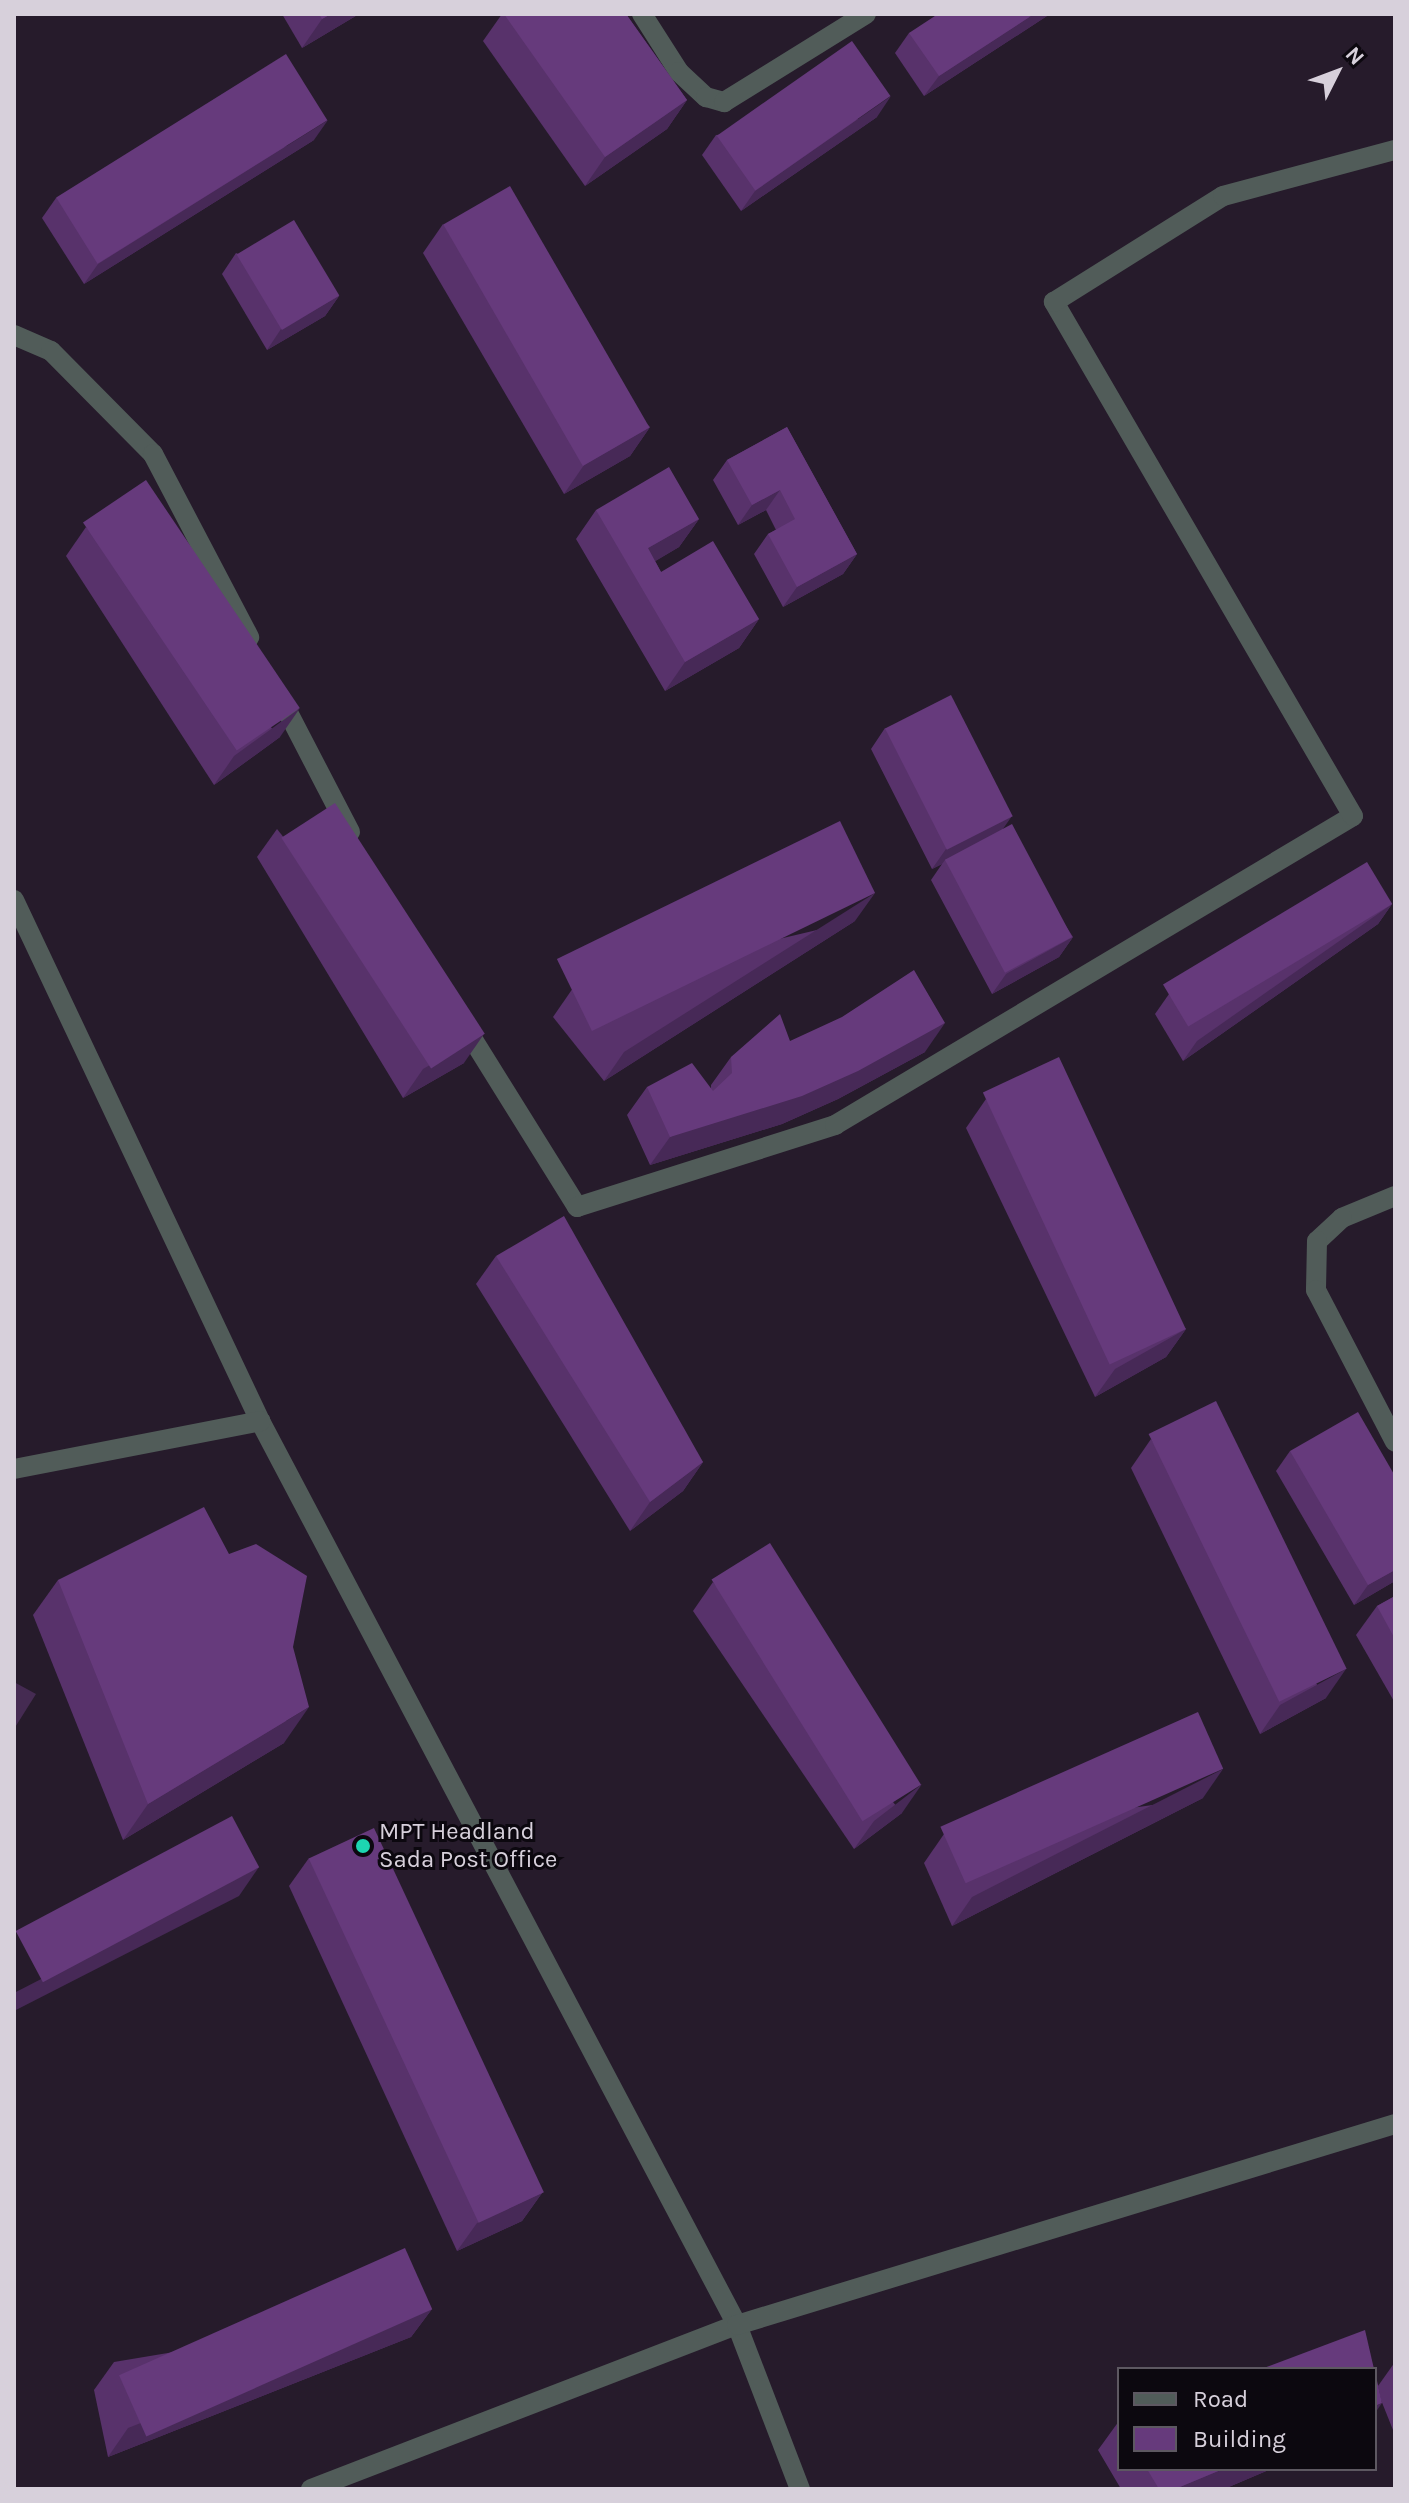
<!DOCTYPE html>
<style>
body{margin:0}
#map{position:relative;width:1409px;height:2503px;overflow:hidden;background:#261b2b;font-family:Karla,sans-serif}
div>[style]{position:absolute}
.green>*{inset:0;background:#452b52}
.minor>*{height:20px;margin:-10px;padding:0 10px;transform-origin:10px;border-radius:10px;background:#515c59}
.tertiary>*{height:20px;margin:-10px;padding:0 10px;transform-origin:10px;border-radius:10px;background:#515c59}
.wall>*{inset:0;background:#58326b}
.shaded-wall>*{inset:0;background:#472957}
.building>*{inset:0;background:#663a7c;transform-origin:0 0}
.dots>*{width:22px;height:22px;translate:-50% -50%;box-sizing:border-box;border:4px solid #0c080f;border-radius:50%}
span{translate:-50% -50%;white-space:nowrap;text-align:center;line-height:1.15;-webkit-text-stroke:6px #0c080f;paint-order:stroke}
.poi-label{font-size:24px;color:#d7d0db}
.left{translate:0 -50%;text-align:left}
.frame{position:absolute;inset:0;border:16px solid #d7d0db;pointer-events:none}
.legend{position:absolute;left:1117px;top:2367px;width:260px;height:104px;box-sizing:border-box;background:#0c080f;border:2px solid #5d5861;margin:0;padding:10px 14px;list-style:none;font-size:24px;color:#d7d0db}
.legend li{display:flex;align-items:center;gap:16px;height:40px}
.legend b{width:40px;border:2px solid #5d5861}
.north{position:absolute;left:1297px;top:32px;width:80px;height:80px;-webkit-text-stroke:6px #0c080f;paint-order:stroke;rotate:48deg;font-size:22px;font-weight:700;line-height:32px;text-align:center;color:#d7d0db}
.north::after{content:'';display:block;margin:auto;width:28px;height:36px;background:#d7d0db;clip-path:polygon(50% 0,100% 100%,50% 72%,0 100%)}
</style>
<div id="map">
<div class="green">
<div style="clip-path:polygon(14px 1682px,36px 1694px,14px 1729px)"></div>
</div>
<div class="minor">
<div style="left:642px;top:14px;width:69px;rotate:57.5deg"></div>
<div style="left:679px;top:72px;width:37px;rotate:43deg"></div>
<div style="left:706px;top:97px;width:19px;rotate:16deg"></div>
<div style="left:724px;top:102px;width:167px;rotate:-31.8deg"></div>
<div style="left:14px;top:335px;width:40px;rotate:23.4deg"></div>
<div style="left:51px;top:351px;width:145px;rotate:45.3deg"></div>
<div style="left:153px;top:454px;width:207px;rotate:62.3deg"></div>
<div style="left:280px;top:697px;width:152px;rotate:62.6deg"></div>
<div style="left:14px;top:900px;width:576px;rotate:64.72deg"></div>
<div style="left:260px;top:1421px;width:1022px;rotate:62.18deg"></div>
<div style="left:737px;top:2325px;width:176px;rotate:69deg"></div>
<div style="left:462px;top:1022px;width:218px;rotate:58.1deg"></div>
<div style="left:577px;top:1207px;width:271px;rotate:-17.6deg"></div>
<div style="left:835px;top:1125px;width:603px;rotate:-30.82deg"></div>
<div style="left:1353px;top:816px;width:595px;rotate:-120.19deg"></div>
<div style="left:1054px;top:302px;width:199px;rotate:-32.1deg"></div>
<div style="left:1223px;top:196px;width:178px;rotate:-15deg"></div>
<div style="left:1395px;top:1196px;width:57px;rotate:157.5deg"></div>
<div style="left:1342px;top:1218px;width:34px;rotate:137deg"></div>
<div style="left:1317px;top:1241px;width:49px;rotate:91.2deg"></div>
<div style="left:1316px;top:1290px;width:171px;rotate:62.5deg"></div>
<div style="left:14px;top:1469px;width:251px;rotate:-11deg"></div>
</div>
<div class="tertiary">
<div style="left:311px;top:2489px;width:456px;rotate:-21.1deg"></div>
<div style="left:737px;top:2325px;width:688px;rotate:-16.99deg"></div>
</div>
<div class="wall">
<div style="clip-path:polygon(282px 14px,359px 14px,302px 48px)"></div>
<div style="clip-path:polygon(502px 14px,626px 14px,687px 100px,667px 129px,585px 186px,483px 41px)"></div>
<div style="clip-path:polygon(1050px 14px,924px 96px,895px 53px,909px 33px)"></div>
<div style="clip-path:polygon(877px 117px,741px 211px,702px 155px,716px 135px)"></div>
<div style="clip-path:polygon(314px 140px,84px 284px,42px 218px,56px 198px)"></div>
<div style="clip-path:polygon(443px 224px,650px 427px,630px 456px,564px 494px,423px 253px)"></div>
<div style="clip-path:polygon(236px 253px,339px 296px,325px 316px,267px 350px,222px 274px)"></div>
<div style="clip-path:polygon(787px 427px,857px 554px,843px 574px,783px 607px,754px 554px,768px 534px,776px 530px,766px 510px,738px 525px,713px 480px,727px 460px)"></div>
<div style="clip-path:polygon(596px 510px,699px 519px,679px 547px,655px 561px,661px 572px,759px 619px,739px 648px,665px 691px,576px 539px)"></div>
<div style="clip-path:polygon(86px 527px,280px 737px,214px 785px,66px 556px)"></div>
<div style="clip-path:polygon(885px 728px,1003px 829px,1073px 937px,1059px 957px,992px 994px,931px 880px,942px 864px,932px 869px,871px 749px)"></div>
<div style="clip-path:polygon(277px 829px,464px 1063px,403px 1098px,257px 857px)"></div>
<div style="clip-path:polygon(1392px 904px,1378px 924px,1183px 1061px,1155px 1014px,1169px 994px)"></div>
<div style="clip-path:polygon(855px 921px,604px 1081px,553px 1017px,573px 988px)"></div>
<div style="clip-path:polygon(790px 1041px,925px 1052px,838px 1099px,782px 1124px,650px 1165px,627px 1115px,647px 1087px,711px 1088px,711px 1085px,731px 1057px)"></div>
<div style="clip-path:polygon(986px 1099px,1186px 1329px,1166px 1357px,1095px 1397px,966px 1128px)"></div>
<div style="clip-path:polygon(496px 1256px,703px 1462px,683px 1491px,630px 1531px,476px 1284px)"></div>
<div style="clip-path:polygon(1151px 1439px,1326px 1698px,1260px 1734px,1131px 1468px)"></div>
<div style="clip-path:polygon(1290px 1451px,1395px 1476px,1395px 1581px,1354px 1605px,1276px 1471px)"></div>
<div style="clip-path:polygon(229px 1554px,293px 1647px,284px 1743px,123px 1840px,33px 1615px,58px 1580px)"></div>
<div style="clip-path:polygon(713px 1582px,902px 1813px,854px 1849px,693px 1611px)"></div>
<div style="clip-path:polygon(1395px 1596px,1395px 1703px,1356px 1635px,1377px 1606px)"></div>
<div style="clip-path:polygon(1203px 1798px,952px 1926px,924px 1863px,944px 1834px)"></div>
<div style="clip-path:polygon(309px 1858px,542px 2193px,522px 2221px,457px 2251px,289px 1886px)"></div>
<div style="clip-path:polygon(432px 2309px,411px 2337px,108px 2457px,94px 2390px,114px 2362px)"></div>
<div style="clip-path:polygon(1395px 2362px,1395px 2435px,1381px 2400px,1378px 2386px)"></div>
<div style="clip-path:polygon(1119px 2421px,1119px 2469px,1271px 2469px,1224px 2489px,1121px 2489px,1098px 2450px)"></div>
</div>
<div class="shaded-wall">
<div style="clip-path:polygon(331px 14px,359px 14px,302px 48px,322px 19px)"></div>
<div style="clip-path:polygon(1034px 14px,1050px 14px,924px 96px,939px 76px)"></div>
<div style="clip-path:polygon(891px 96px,877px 117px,741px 211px,755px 191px)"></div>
<div style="clip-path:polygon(687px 100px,667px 129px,585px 186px,605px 157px)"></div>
<div style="clip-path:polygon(328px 120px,314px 140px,84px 284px,98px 264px)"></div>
<div style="clip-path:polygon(339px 296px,325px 316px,267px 350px,281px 329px)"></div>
<div style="clip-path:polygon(650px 427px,630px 456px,564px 494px,584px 465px)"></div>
<div style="clip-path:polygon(780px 490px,766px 510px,738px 525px,752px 505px)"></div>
<div style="clip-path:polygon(699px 519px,679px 547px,634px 574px,648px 548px)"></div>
<div style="clip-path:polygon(857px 554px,843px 574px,783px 607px,797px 587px)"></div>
<div style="clip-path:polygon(759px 619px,739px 648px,665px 691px,685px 662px)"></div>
<div style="clip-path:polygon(300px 708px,280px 737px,214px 785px,234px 756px)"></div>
<div style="clip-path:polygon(1012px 816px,998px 836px,945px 860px,942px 864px,932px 869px,946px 849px)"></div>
<div style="clip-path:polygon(875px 893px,855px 921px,604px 1081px,624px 1052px)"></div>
<div style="clip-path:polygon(1392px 904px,1378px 924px,1183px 1061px,1197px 1041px)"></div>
<div style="clip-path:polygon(1073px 937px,1059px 957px,992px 994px,1006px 974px)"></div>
<div style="clip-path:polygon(945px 1023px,925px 1052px,838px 1099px,782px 1124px,650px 1165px,670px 1137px)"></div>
<div style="clip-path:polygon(484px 1034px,464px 1063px,403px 1098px,423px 1069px)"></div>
<div style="clip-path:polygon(1186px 1329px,1166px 1357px,1095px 1397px,1115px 1369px)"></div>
<div style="clip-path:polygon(703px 1462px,683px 1491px,630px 1531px,650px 1502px)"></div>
<div style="clip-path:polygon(1395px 1570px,1395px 1581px,1354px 1605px,1368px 1585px)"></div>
<div style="clip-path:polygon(1346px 1669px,1326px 1698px,1260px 1734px,1280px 1705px)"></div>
<div style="clip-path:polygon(309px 1707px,284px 1743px,123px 1840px,148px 1804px)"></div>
<div style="clip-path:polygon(1223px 1769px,1203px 1798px,952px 1926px,972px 1897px)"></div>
<div style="clip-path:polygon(922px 1784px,902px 1813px,854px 1849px,874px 1821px)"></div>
<div style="clip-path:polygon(259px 1867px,239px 1896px,14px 2011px,14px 1993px)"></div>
<div style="clip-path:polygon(542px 2193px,522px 2221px,457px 2251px,477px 2223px)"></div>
<div style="clip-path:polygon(432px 2309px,411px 2337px,108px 2457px,128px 2428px)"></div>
<div style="clip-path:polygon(1382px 2403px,1375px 2413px,1375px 2406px)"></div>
<div style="clip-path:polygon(1223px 2469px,1271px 2469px,1224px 2489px,1175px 2489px)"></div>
</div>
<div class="building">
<div style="clip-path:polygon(319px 14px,331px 14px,322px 19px)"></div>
<div style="clip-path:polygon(504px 14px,626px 14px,687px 100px,605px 157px)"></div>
<div style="clip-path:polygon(938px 14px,1034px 14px,939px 76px,909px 33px)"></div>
<div style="left:852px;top:41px;width:67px;height:165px;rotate:55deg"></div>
<div style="left:286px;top:54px;width:78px;height:271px;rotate:58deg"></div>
<div style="left:510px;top:186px;width:279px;height:77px;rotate:60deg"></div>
<div style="left:294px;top:220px;width:88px;height:67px;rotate:59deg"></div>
<div style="clip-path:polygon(787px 427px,857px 554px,797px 587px,768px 534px,795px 519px,780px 490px,752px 505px,727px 460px)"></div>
<div style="clip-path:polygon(669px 467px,699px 519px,648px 548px,661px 572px,713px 541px,759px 619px,685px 662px,596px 510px)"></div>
<div style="left:146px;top:480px;width:275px;height:76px;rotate:56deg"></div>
<div style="left:951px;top:695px;width:136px;height:74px;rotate:63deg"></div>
<div style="left:335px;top:803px;width:275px;height:64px;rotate:57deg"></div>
<div style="left:840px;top:821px;width:80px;height:315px;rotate:64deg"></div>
<div style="left:1012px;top:824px;width:128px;height:76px;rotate:62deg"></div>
<div style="left:1367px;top:862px;width:49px;height:238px;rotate:59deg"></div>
<div style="clip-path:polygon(914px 970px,945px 1023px,858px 1071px,802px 1096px,670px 1137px,647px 1087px,692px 1063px,713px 1091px,732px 1073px,731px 1057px,780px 1014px,790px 1041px,842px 1017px)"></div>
<div style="left:1059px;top:1057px;width:300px;height:84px;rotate:65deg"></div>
<div style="clip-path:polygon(564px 1216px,703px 1462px,650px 1502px,496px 1256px)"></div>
<div style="left:1216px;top:1401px;width:298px;height:75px;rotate:64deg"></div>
<div style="clip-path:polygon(1358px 1412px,1395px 1476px,1395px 1570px,1368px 1585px,1290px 1451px)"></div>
<div style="clip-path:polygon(204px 1507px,229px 1554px,256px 1544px,307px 1576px,293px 1647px,309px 1707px,148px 1804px,58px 1580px)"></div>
<div style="left:770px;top:1543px;width:285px;height:69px;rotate:58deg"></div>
<div style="clip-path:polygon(1395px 1596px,1395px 1639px,1377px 1606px)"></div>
<div style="left:1198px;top:1712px;width:62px;height:282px;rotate:66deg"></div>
<div style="left:232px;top:1816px;width:58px;height:245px;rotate:62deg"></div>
<div style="left:374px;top:1828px;width:402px;height:72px;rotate:65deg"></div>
<div style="left:405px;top:2248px;width:67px;height:313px;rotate:66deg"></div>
<div style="clip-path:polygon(1365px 2330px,1374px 2369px,1261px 2369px)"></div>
<div style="clip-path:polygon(1375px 2372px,1382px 2403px,1375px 2406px)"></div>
<div style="clip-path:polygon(1147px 2469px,1223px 2469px,1175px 2489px,1159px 2489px)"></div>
</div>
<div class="dots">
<div style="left:363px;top:1846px;background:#1dd5b1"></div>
</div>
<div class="poi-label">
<span class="left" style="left:379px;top:1846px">MPT Headland<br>Sada Post Office</span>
</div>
<div class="frame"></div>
<ul class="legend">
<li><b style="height:10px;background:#515c59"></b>Road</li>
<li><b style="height:22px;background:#663a7c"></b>Building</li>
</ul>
<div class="north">N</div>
</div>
